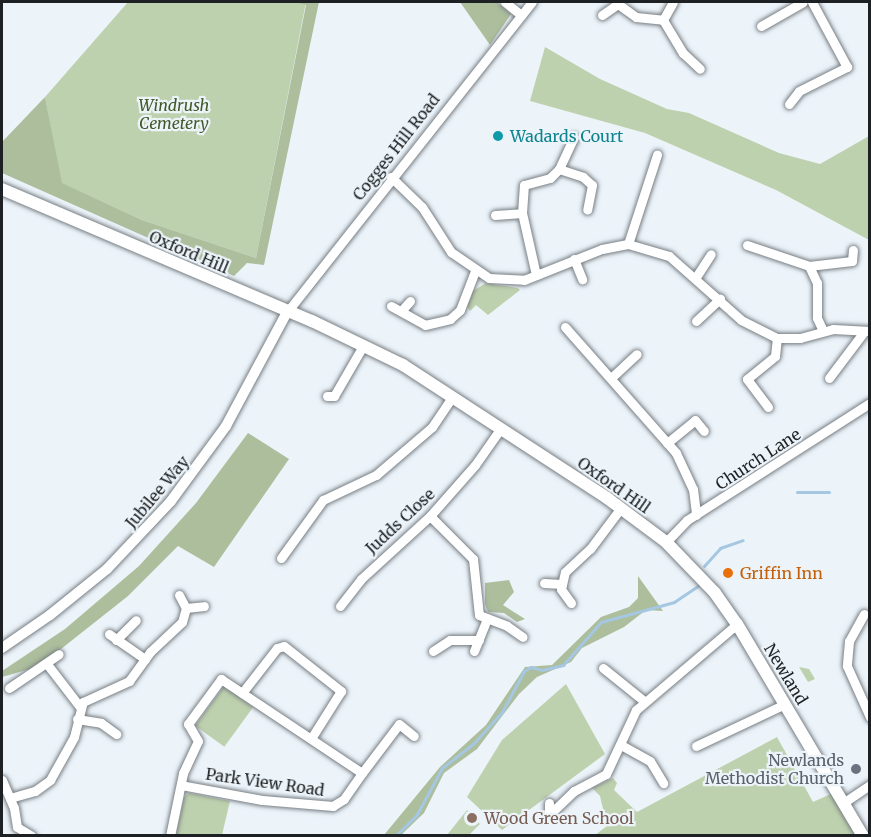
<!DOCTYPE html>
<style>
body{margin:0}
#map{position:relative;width:871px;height:837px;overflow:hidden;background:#ecf4fa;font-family:Merriweather,serif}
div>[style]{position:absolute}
.green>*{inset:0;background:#bed1ae;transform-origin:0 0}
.forest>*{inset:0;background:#acbe9c}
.stream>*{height:3px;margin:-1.5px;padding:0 1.5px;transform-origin:1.5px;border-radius:1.5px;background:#a5c7e1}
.roads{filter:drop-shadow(0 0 2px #777e83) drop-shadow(0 0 2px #777e83)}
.minor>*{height:9px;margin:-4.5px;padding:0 4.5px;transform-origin:4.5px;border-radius:4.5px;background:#fff}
.tertiary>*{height:10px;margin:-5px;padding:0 5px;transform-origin:5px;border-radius:5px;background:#fff}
.secondary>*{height:12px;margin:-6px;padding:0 6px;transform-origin:6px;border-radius:6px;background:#fff}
.dots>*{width:16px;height:16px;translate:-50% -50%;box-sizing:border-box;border:3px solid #ecf4fa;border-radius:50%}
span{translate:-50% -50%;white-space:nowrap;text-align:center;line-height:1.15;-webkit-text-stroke:4.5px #ecf4fa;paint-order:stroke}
.park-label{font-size:16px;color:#415a27;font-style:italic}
.culture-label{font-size:16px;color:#0d838f}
.left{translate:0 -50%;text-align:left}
.street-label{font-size:16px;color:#1e2123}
.food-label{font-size:16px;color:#c56008}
.worship-label{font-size:16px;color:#5b616d}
.right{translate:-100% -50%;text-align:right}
.education-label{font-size:16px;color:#785e54}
.frame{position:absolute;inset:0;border:3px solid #1e2123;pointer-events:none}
</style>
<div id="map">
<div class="green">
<div style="clip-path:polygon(128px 2px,306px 2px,256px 258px,142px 220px,61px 183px,45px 97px)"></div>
<div style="clip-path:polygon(545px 47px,600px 79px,667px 109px,689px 113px,779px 153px,820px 164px,869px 136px,869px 240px,776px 190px,645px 133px,530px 101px)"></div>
<div style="clip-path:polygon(486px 283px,518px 288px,520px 290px,488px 315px,476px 305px,470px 311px,467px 306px,473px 291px)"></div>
<div style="clip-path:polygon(799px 667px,809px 669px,815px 679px,808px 682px)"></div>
<div style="clip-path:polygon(566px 684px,605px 754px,502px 830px,467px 797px,502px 740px)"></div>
<div style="left:224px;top:686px;width:36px;height:49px;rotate:36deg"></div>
<div style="clip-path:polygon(777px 737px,813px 802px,833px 793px,858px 835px,595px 835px,607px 826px,600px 796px,592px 788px,613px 778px,617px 783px,614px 790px,637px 812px)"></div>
<div style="clip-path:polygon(189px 793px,230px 801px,222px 835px,176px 835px,184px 797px)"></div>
<div style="clip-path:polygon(467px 810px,480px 824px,469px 835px,447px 835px)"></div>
</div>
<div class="forest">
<div style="clip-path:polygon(295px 2px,319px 2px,264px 265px,247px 263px,234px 276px,2px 173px,2px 142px,45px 97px,62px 183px,142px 220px,256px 258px,306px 5px)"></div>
<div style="clip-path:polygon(460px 2px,497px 2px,511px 14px,490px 45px)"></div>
<div style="clip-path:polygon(248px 433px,289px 459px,214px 567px,178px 546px,128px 596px,61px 649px,30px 669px,2px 677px,2px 671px,65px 629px,139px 566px,196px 503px)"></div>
<div style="clip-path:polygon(638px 576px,663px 611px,646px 610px,624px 627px,582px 648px,571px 662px,537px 677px,519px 694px,477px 749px,444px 773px,424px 813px,401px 835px,384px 835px,440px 767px,486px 725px,525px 667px,552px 665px,601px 617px,629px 607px,638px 598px)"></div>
<div style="clip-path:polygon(509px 580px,514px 592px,503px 605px,525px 619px,517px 622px,504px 613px,488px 612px,485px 604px,485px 583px)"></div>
</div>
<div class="stream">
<div style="left:797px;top:492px;width:32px"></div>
<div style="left:704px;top:566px;width:24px;rotate:-48deg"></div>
<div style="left:720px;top:548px;width:24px;rotate:-19deg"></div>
<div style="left:395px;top:836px;width:29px;rotate:-44deg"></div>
<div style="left:416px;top:816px;width:55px;rotate:-61.6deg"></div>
<div style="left:442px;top:768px;width:39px;rotate:-38deg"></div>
<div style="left:473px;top:744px;width:43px;rotate:-47.8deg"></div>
<div style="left:502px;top:712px;width:47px;rotate:-61.8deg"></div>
<div style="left:524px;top:671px;width:8px;rotate:-30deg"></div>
<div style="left:531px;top:667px;width:11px;rotate:15deg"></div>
<div style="left:542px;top:670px;width:22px;rotate:-13deg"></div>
<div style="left:563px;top:665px;width:57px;rotate:-48.5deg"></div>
<div style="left:601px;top:622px;width:76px;rotate:-15.3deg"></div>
<div style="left:674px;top:602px;width:29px;rotate:-34deg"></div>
</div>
<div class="roads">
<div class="minor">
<div style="left:505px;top:2px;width:21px;rotate:39deg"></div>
<div style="left:673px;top:2px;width:21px;rotate:119deg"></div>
<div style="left:663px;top:20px;width:39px;rotate:59deg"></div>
<div style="left:683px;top:53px;width:23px;rotate:43deg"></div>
<div style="left:602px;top:15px;width:19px;rotate:-35deg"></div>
<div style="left:618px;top:4px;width:22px;rotate:36deg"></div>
<div style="left:636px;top:17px;width:27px;rotate:6deg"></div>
<div style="left:761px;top:26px;width:48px;rotate:-29.7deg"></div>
<div style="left:789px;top:104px;width:16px;rotate:-52deg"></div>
<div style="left:799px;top:91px;width:54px;rotate:-26.6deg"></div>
<div style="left:847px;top:67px;width:74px;rotate:-118.3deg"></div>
<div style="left:559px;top:169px;width:35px;rotate:-65deg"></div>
<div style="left:391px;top:177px;width:43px;rotate:44.1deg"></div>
<div style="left:422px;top:207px;width:54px;rotate:57.2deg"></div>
<div style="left:451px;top:252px;width:46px;rotate:34.4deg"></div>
<div style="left:489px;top:278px;width:35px;rotate:3deg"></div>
<div style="left:524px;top:280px;width:84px;rotate:-21.7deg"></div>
<div style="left:602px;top:249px;width:26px;rotate:-11deg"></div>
<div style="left:628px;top:244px;width:43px;rotate:16.3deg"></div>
<div style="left:669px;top:256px;width:96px;rotate:41.6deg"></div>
<div style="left:741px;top:320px;width:40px;rotate:26.6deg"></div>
<div style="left:777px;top:338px;width:23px"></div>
<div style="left:800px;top:338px;width:34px;rotate:-15deg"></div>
<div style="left:833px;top:329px;width:37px;rotate:3deg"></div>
<div style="left:495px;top:215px;width:27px;rotate:-4deg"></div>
<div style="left:628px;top:244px;width:94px;rotate:-72deg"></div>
<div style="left:747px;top:245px;width:65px;rotate:18.7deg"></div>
<div style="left:809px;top:266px;width:19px;rotate:65deg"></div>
<div style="left:817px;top:283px;width:35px;rotate:90deg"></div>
<div style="left:817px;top:318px;width:14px;rotate:65deg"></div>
<div style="left:574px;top:259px;width:22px;rotate:68deg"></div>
<div style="left:809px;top:266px;width:43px;rotate:-6.6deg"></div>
<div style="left:852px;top:261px;width:11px;rotate:-85deg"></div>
<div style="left:536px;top:275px;width:64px;rotate:-102.7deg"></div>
<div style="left:522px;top:213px;width:28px;rotate:-86deg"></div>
<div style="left:524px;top:185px;width:27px;rotate:-15deg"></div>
<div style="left:550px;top:178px;width:13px;rotate:-45deg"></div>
<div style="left:559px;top:169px;width:25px;rotate:18deg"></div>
<div style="left:583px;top:177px;width:12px;rotate:42deg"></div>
<div style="left:592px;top:185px;width:25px;rotate:101deg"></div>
<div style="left:696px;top:277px;width:27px;rotate:-57deg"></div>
<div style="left:391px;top:306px;width:39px;rotate:29deg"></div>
<div style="left:425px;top:325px;width:26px;rotate:-13deg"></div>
<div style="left:450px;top:319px;width:13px;rotate:-42deg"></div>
<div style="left:460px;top:310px;width:42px;rotate:-69deg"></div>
<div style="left:402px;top:310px;width:12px;rotate:-48deg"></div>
<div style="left:287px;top:312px;width:395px;rotate:-51.7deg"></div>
<div style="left:696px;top:321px;width:33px;rotate:-43deg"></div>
<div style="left:565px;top:327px;width:168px;rotate:48.6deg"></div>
<div style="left:676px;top:453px;width:40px;rotate:65deg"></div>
<div style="left:693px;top:489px;width:26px;rotate:83deg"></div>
<div style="left:611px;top:378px;width:35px;rotate:-43deg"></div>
<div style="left:829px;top:378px;width:56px;rotate:-52.9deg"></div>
<div style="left:327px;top:396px;width:7px"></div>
<div style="left:334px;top:396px;width:58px;rotate:-59.9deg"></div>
<div style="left:768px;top:407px;width:35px;rotate:-127deg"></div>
<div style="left:747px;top:379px;width:36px;rotate:-39deg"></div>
<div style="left:775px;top:356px;width:18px;rotate:-84deg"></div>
<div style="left:667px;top:443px;width:36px;rotate:-39deg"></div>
<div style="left:695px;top:420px;width:14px;rotate:51deg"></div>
<div style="left:430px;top:516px;width:61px;rotate:45deg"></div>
<div style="left:473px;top:559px;width:56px;rotate:83.9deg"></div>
<div style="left:479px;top:615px;width:30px;rotate:21deg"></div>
<div style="left:507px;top:626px;width:19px;rotate:35deg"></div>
<div style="left:666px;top:542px;width:30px;rotate:-46deg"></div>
<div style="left:687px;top:520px;width:217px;rotate:-32.6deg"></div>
<div style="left:281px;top:558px;width:72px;rotate:-54.1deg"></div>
<div style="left:323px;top:500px;width:59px;rotate:-25.3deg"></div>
<div style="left:376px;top:475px;width:74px;rotate:-40.6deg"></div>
<div style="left:432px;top:427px;width:37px;rotate:-56deg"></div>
<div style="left:544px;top:583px;width:18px;rotate:3deg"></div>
<div style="left:179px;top:595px;width:15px;rotate:62deg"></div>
<div style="left:571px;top:603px;width:17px;rotate:-126deg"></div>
<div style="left:561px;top:589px;width:17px;rotate:-77deg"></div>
<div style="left:565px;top:572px;width:34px;rotate:-43deg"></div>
<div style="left:590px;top:549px;width:50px;rotate:-53.1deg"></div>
<div style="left:340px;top:606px;width:34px;rotate:-52deg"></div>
<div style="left:361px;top:579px;width:93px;rotate:-42.4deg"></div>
<div style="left:430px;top:516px;width:68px;rotate:-48.6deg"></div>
<div style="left:475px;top:465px;width:45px;rotate:-54.9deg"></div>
<div style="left:864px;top:614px;width:31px;rotate:119deg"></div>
<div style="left:849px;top:641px;width:25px;rotate:95deg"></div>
<div style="left:847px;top:666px;width:56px;rotate:65.7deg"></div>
<div style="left:109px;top:634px;width:44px;rotate:34.8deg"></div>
<div style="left:116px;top:640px;width:28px;rotate:-45deg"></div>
<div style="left:433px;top:651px;width:20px;rotate:-33deg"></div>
<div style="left:450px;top:640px;width:29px"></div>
<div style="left:474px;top:651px;width:35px;rotate:-68deg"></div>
<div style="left:47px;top:664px;width:54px;rotate:52.5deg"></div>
<div style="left:603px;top:668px;width:53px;rotate:38.8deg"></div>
<div style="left:9px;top:688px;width:60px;rotate:-34.2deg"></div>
<div style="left:242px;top:693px;width:57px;rotate:-52.1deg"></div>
<div style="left:277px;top:648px;width:7px;rotate:-16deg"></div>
<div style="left:284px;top:646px;width:73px;rotate:38.3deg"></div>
<div style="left:341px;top:691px;width:54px;rotate:122.2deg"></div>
<div style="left:77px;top:719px;width:24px;rotate:9deg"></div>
<div style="left:101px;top:723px;width:19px;rotate:36deg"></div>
<div style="left:621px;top:745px;width:33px;rotate:29deg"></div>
<div style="left:650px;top:761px;width:26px;rotate:59deg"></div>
<div style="left:696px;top:746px;width:98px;rotate:-25.3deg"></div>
<div style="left:362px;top:773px;width:61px;rotate:-52.9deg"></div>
<div style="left:399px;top:724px;width:19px;rotate:39deg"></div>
<div style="left:2px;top:780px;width:30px;rotate:67deg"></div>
<div style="left:14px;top:808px;width:19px;rotate:81deg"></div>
<div style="left:17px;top:827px;width:17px;rotate:31deg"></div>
<div style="left:10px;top:798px;width:26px;rotate:-16deg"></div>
<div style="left:35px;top:791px;width:19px;rotate:-36deg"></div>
<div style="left:50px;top:780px;width:49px;rotate:-60.8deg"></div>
<div style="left:74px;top:737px;width:36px;rotate:-76deg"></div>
<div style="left:83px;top:702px;width:51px;rotate:-24.5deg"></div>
<div style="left:129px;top:681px;width:36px;rotate:-54deg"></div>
<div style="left:150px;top:652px;width:44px;rotate:-43.2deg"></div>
<div style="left:182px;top:622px;width:15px;rotate:-74deg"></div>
<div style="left:186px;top:608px;width:18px;rotate:-6deg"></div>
<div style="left:549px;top:803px;width:12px;rotate:90deg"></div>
<div style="left:549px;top:815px;width:35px;rotate:-44deg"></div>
<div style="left:574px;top:791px;width:36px;rotate:-28deg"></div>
<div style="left:606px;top:774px;width:71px;rotate:-64.9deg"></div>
<div style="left:636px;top:710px;width:133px;rotate:-40.4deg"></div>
<div style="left:843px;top:803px;width:32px;rotate:-34deg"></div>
<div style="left:170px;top:836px;width:64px;rotate:-78.3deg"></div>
<div style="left:183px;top:773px;width:35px;rotate:-65deg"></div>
<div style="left:198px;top:741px;width:20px;rotate:-120deg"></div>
<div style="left:188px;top:724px;width:56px;rotate:-53.7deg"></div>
<div style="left:221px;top:679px;width:169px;rotate:33.7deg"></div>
<div style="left:362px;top:773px;width:32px;rotate:125deg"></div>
<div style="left:344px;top:799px;width:13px;rotate:148deg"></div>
<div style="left:333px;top:806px;width:71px;rotate:-175.2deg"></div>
<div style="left:262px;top:800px;width:82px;rotate:-169.5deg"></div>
</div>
<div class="tertiary">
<div style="left:2px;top:648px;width:58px;rotate:-34.5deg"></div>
<div style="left:50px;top:615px;width:73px;rotate:-38.9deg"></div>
<div style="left:107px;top:569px;width:93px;rotate:-46.7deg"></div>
<div style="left:171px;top:501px;width:93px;rotate:-53.7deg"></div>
<div style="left:226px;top:426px;width:129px;rotate:-61.8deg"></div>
</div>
<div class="secondary">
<div style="left:2px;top:189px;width:337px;rotate:23.1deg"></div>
<div style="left:312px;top:321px;width:101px;rotate:25.8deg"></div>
<div style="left:403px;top:365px;width:244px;rotate:33.1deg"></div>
<div style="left:607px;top:498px;width:74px;rotate:36.7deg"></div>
<div style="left:666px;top:542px;width:71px;rotate:46.1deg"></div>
<div style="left:715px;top:593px;width:38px;rotate:55deg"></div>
<div style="left:737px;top:624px;width:247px;rotate:59.3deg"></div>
</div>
</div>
<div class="dots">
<div style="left:498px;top:136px;background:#0f9aa8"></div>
<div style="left:728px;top:573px;background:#e8710a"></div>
<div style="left:856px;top:769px;background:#6b7280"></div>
<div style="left:472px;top:818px;background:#8d6e63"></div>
</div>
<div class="park-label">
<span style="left:174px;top:114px">Windrush<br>Cemetery</span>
</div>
<div class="culture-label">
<span class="left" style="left:510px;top:136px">Wadards Court</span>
</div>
<div class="street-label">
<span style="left:396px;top:147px;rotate:-52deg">Cogges Hill Road</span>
<span style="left:189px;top:252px;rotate:23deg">Oxford Hill</span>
<span style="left:758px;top:459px;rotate:-33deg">Church Lane</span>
<span style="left:614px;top:485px;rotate:35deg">Oxford Hill</span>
<span style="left:157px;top:492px;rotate:-50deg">Jubilee Way</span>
<span style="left:400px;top:521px;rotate:-43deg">Judds Close</span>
<span style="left:786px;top:674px;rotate:59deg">Newland</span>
<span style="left:265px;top:782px;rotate:8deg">Park View Road</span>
</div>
<div class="food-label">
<span class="left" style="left:740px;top:573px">Griffin Inn</span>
</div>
<div class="worship-label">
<span class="right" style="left:844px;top:769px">Newlands<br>Methodist Church</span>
</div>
<div class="education-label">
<span class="left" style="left:484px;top:818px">Wood Green School</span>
</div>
<div class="frame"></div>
</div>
